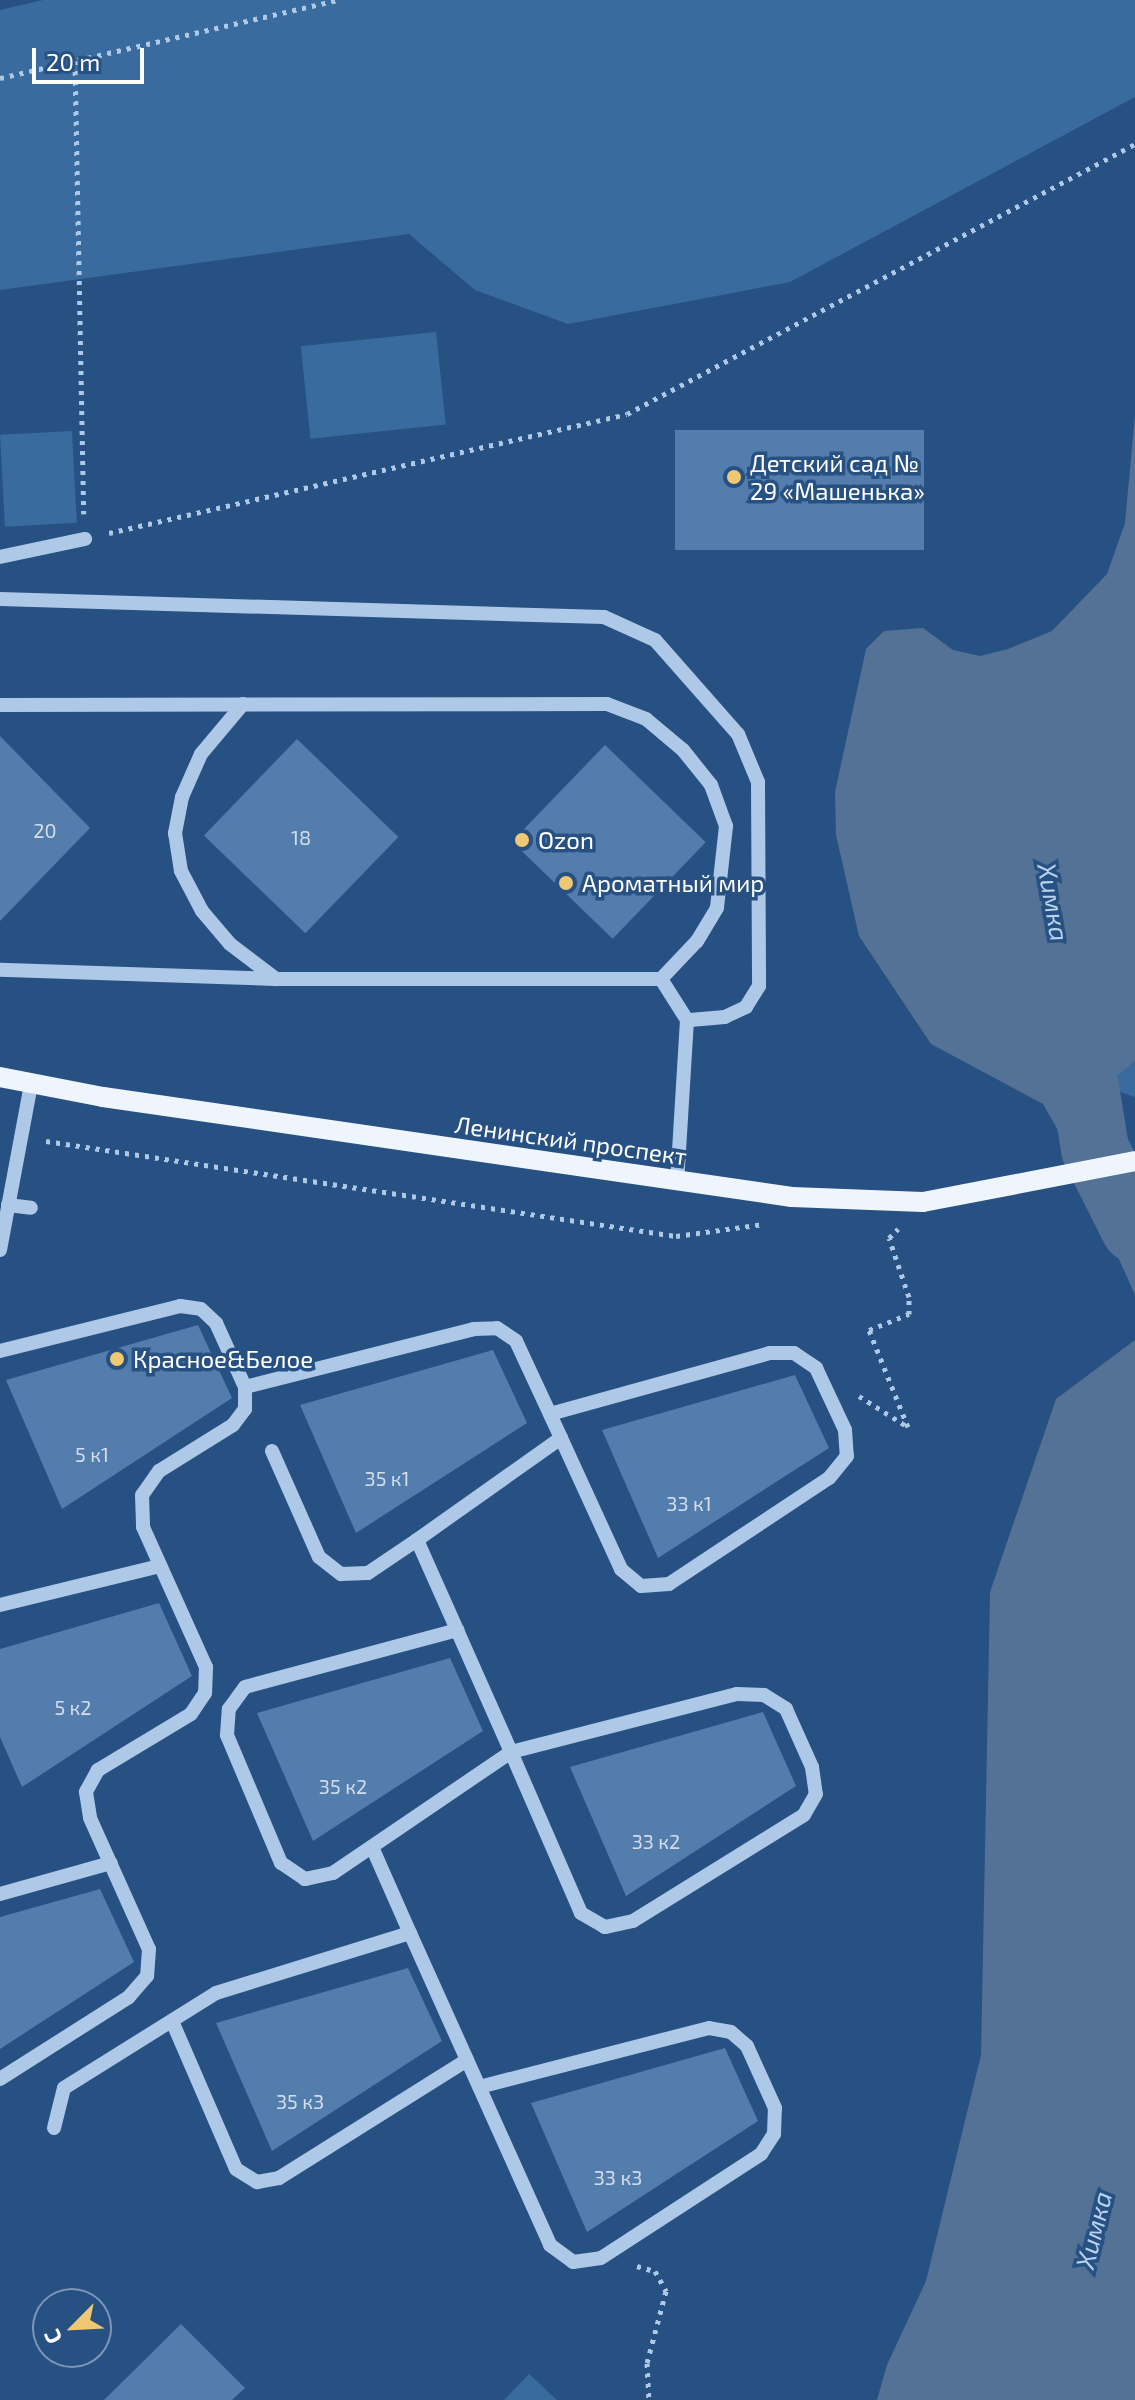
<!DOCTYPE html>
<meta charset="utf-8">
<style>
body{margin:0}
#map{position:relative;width:1135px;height:2400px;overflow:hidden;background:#265182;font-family:"Exo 2",sans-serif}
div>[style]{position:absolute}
.green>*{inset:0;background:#3a6b9f;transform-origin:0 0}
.water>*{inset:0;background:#537295}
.river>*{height:68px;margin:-34px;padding:0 34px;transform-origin:34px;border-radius:34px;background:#537295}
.building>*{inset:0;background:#527dac;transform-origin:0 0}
.path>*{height:5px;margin-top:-2.5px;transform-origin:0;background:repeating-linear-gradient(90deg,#aec9e7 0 4px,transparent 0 10px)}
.minor>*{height:14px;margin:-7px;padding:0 7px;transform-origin:7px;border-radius:7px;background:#aec9e7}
.major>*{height:20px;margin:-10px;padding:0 10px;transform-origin:10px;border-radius:10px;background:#eff5fd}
.dots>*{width:22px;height:22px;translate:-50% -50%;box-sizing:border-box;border:4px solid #265182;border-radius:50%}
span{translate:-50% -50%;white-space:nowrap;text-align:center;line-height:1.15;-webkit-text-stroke:7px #265182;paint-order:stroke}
.number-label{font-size:20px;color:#d4deea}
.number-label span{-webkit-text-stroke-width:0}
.poi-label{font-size:24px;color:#fff}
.left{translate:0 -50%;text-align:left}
.street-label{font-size:24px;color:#fff}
.water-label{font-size:26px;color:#b9d3ee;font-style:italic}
.north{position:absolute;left:32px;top:2288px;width:80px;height:80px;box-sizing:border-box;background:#265182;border:2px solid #7d97b4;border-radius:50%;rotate:246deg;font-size:22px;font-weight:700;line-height:32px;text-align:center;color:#fff}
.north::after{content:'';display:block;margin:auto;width:28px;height:36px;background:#f0c772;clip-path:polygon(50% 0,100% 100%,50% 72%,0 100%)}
.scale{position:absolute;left:32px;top:48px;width:112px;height:36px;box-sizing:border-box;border:4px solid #fff;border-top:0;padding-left:10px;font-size:24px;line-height:28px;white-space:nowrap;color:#fff;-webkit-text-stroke:6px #265182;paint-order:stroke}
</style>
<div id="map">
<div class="green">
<div style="clip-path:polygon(43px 0,1135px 0,1135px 97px,790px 282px,568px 324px,475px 290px,409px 234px,0 290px,0 10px)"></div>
<div style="left:436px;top:332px;width:93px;height:136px;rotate:84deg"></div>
<div style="left:72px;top:431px;width:92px;height:72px;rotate:87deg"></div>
<div style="clip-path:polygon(1135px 1061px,1135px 1097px,1105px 1087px)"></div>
<div style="clip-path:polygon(529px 2374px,557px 2400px,504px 2400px)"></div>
</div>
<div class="water">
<div style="clip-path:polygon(1135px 414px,1135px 1061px,1105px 1087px,1120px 1145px,1071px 1153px,1043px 1104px,931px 1044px,859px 936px,836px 835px,835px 792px,866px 649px,884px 631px,923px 628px,953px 650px,980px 656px,1008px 649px,1052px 631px,1107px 574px,1125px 523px)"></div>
<div style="clip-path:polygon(1135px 1207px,1135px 1295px,1098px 1212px)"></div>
<div style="clip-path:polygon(1135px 1340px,1135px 2400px,877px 2400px,887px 2365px,926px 2281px,981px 2055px,990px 1592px,1056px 1399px)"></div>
</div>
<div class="river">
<div style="left:1080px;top:1057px;width:93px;rotate:80.7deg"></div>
<div style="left:1095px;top:1149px;width:89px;rotate:63.4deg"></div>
</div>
<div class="building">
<div style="left:924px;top:430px;width:120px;height:249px;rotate:90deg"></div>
<div style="clip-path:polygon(0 736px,90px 828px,0 921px)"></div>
<div style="left:297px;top:739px;width:141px;height:134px;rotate:44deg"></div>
<div style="left:605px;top:745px;width:140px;height:134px;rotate:44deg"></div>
<div style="clip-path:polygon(198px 1325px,232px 1398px,62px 1509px,6px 1380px)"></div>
<div style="clip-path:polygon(493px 1350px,527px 1423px,356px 1533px,300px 1405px)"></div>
<div style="clip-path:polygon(795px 1375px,829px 1448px,658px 1558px,602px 1430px)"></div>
<div style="clip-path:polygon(159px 1603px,192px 1676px,22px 1787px,0 1737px,0 1649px)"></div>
<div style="clip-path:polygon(450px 1658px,483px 1731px,313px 1841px,257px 1713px)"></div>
<div style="clip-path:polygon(763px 1712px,796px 1786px,626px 1896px,570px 1767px)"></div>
<div style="clip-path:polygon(100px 1889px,134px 1962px,0 2049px,0 1917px)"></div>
<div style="clip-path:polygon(408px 1968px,442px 2041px,272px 2151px,216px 2023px)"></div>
<div style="clip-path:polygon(725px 2048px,758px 2121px,587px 2232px,531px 2103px)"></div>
<div style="clip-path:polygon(181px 2324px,245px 2388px,232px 2400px,104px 2400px)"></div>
</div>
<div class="path">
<div style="left:75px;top:61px;width:453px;rotate:88.9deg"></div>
<div style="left:0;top:78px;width:346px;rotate:-13deg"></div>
<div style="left:109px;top:533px;width:531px;rotate:-12.94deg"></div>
<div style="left:627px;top:414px;width:575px;rotate:-27.99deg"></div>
<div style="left:46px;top:1141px;width:637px;rotate:8.58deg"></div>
<div style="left:676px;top:1236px;width:89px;rotate:-7.8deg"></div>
<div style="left:859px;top:1396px;width:58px;rotate:32.3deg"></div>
<div style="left:908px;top:1427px;width:105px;rotate:-111.9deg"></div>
<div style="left:869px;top:1330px;width:43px;rotate:-21.8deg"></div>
<div style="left:909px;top:1314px;width:17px;rotate:-90deg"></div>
<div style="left:909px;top:1297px;width:62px;rotate:-108.7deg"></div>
<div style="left:889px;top:1238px;width:13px;rotate:-45deg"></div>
<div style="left:637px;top:2266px;width:19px;rotate:16deg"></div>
<div style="left:655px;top:2271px;width:23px;rotate:61deg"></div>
<div style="left:666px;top:2291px;width:74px;rotate:104.8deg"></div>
<div style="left:647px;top:2363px;width:37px;rotate:87deg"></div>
</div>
<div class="minor">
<div style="left:0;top:557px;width:87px;rotate:-12deg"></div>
<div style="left:0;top:599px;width:604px;rotate:1.71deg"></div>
<div style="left:604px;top:617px;width:56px;rotate:24.3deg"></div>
<div style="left:655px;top:640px;width:125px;rotate:48.6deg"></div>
<div style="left:738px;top:734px;width:52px;rotate:67.4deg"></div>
<div style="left:758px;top:782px;width:204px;rotate:89.7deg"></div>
<div style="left:759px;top:986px;width:25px;rotate:122deg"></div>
<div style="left:746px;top:1007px;width:23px;rotate:155deg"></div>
<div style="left:725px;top:1017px;width:38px;rotate:175deg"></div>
<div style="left:243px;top:704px;width:65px;rotate:130deg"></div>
<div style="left:201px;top:754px;width:47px;rotate:113.8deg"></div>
<div style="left:182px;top:797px;width:37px;rotate:101deg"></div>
<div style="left:175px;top:833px;width:38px;rotate:81deg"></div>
<div style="left:181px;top:871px;width:45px;rotate:62.3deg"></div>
<div style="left:202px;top:911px;width:43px;rotate:49.7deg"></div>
<div style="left:230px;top:944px;width:58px;rotate:37.3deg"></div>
<div style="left:0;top:705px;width:607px;rotate:-0.09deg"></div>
<div style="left:607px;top:704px;width:42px;rotate:21deg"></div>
<div style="left:646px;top:719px;width:48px;rotate:40deg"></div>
<div style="left:683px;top:750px;width:45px;rotate:51.3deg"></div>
<div style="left:711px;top:785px;width:44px;rotate:69.9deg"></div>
<div style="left:726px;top:826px;width:82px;rotate:96.3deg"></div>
<div style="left:717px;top:908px;width:39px;rotate:121deg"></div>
<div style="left:697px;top:941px;width:52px;rotate:133.5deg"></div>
<div style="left:661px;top:979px;width:385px;rotate:180deg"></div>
<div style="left:276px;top:979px;width:276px;rotate:-178.1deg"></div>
<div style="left:661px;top:979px;width:49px;rotate:57.6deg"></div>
<div style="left:687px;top:1020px;width:163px;rotate:93.5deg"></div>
<div style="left:8px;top:1205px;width:23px;rotate:7deg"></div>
<div style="left:0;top:1250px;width:169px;rotate:-79.4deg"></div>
<div style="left:0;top:1351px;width:186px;rotate:-14deg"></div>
<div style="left:180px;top:1306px;width:21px;rotate:8deg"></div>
<div style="left:201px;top:1309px;width:21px;rotate:43deg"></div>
<div style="left:216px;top:1323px;width:70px;rotate:65.6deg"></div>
<div style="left:245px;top:1387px;width:22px;rotate:90deg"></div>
<div style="left:245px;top:1409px;width:20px;rotate:127deg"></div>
<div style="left:233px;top:1425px;width:87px;rotate:148.1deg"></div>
<div style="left:159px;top:1471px;width:29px;rotate:125deg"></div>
<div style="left:142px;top:1495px;width:32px;rotate:88deg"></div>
<div style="left:143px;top:1527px;width:154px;rotate:65.8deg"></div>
<div style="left:206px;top:1667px;width:26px;rotate:92deg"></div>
<div style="left:205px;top:1693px;width:25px;rotate:124deg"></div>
<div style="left:191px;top:1714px;width:109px;rotate:148.9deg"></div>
<div style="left:98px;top:1770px;width:25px;rotate:119deg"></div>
<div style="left:86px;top:1792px;width:26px;rotate:81deg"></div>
<div style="left:90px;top:1818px;width:144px;rotate:65.8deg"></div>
<div style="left:149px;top:1949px;width:27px;rotate:94deg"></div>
<div style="left:147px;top:1976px;width:28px;rotate:131deg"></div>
<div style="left:129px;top:1997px;width:153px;rotate:147.6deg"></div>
<div style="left:245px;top:1387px;width:236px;rotate:-14.2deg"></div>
<div style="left:474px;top:1329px;width:23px;rotate:-2deg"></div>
<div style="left:497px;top:1328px;width:23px;rotate:34deg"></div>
<div style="left:516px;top:1341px;width:107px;rotate:65.1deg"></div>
<div style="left:561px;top:1438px;width:176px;rotate:144.7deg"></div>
<div style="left:417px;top:1540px;width:98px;rotate:66deg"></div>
<div style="left:457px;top:1630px;width:133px;rotate:66.1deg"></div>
<div style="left:511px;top:1752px;width:215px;rotate:145.8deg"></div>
<div style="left:333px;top:1873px;width:29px;rotate:168deg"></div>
<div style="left:305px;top:1879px;width:29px;rotate:-146deg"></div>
<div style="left:281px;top:1863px;width:139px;rotate:-112.9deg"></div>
<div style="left:227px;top:1735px;width:26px;rotate:-86deg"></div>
<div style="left:229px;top:1709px;width:27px;rotate:-54deg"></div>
<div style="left:245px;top:1687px;width:220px;rotate:-15deg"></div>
<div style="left:550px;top:1414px;width:228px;rotate:-15.5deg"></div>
<div style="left:770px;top:1353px;width:24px"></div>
<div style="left:794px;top:1353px;width:27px;rotate:34deg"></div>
<div style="left:816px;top:1368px;width:68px;rotate:64.9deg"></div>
<div style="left:845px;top:1430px;width:26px;rotate:86deg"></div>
<div style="left:847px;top:1456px;width:28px;rotate:129deg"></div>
<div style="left:829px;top:1478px;width:192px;rotate:146.5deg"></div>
<div style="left:669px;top:1584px;width:28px;rotate:176deg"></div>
<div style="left:641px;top:1586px;width:26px;rotate:-140deg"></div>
<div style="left:621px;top:1569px;width:144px;rotate:-114.6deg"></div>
<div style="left:272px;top:1451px;width:116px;rotate:66.1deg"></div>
<div style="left:319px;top:1557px;width:28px;rotate:38deg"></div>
<div style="left:341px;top:1574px;width:27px;rotate:-2deg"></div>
<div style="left:368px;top:1573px;width:59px;rotate:-34deg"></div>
<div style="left:0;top:1605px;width:165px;rotate:-13.7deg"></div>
<div style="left:737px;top:1694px;width:27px;rotate:2deg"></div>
<div style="left:764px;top:1695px;width:26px;rotate:32deg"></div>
<div style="left:786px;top:1709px;width:64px;rotate:65.9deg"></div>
<div style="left:812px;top:1767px;width:27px;rotate:82deg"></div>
<div style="left:816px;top:1794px;width:24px;rotate:120deg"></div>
<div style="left:804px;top:1815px;width:201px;rotate:148.2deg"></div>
<div style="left:633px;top:1921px;width:29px;rotate:168deg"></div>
<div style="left:605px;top:1927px;width:28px;rotate:-150deg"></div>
<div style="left:581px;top:1913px;width:176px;rotate:-113.5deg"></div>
<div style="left:511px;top:1752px;width:233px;rotate:-14.4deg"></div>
<div style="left:372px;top:1847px;width:94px;rotate:66.2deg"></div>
<div style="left:410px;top:1933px;width:342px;rotate:65.8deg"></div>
<div style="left:550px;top:2245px;width:29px;rotate:36deg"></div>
<div style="left:573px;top:2262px;width:28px;rotate:-8deg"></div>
<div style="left:601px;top:2258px;width:191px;rotate:-33deg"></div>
<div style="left:761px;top:2154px;width:24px;rotate:-57deg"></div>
<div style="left:774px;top:2134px;width:26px;rotate:-88deg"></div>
<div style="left:775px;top:2108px;width:68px;rotate:-114.3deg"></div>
<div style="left:747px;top:2046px;width:21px;rotate:-139deg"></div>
<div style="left:731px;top:2032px;width:22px;rotate:-170deg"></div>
<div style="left:709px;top:2028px;width:237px;rotate:165.6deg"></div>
<div style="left:0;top:1894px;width:115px;rotate:-15.6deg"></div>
<div style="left:172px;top:2021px;width:161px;rotate:66.6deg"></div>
<div style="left:236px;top:2169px;width:25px;rotate:32deg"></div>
<div style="left:257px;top:2182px;width:22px;rotate:-10deg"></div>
<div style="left:279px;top:2178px;width:222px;rotate:-32.1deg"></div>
<div style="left:54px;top:2128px;width:41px;rotate:-76deg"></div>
<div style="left:64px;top:2088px;width:179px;rotate:-32deg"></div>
<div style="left:216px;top:1993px;width:203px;rotate:-17.2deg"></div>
</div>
<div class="major">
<div style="left:0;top:1077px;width:105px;rotate:11deg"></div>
<div style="left:103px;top:1097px;width:696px;rotate:8.26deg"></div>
<div style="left:792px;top:1197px;width:131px;rotate:2.2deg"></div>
<div style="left:923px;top:1202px;width:216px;rotate:-10.9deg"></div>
</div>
<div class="dots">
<div style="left:734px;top:477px;background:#f0c772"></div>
<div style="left:522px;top:840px;background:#f0c772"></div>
<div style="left:566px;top:883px;background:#f0c772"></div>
<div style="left:117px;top:1359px;background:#f0c772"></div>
</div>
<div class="number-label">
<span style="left:45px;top:830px">20</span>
<span style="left:301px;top:837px">18</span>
<span style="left:92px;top:1454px">5 к1</span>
<span style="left:387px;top:1478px">35 к1</span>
<span style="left:689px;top:1503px">33 к1</span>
<span style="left:73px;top:1707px">5 к2</span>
<span style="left:343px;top:1786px">35 к2</span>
<span style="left:656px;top:1841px">33 к2</span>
<span style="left:300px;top:2101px">35 к3</span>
<span style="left:618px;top:2177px">33 к3</span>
</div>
<div class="poi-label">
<span class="left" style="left:750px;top:477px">Детский сад №<br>29 «Машенька»</span>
<span class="left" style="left:538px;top:840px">Ozon</span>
<span class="left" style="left:582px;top:883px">Ароматный мир</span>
<span class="left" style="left:133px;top:1359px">Красное&amp;Белое</span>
</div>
<div class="street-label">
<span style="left:571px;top:1140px;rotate:8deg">Ленинский проспект</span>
</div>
<div class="water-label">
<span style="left:1054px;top:902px;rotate:80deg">Химка</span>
<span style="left:1093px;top:2230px;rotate:-76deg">Химка</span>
</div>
<div class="north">С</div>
<div class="scale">20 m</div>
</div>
